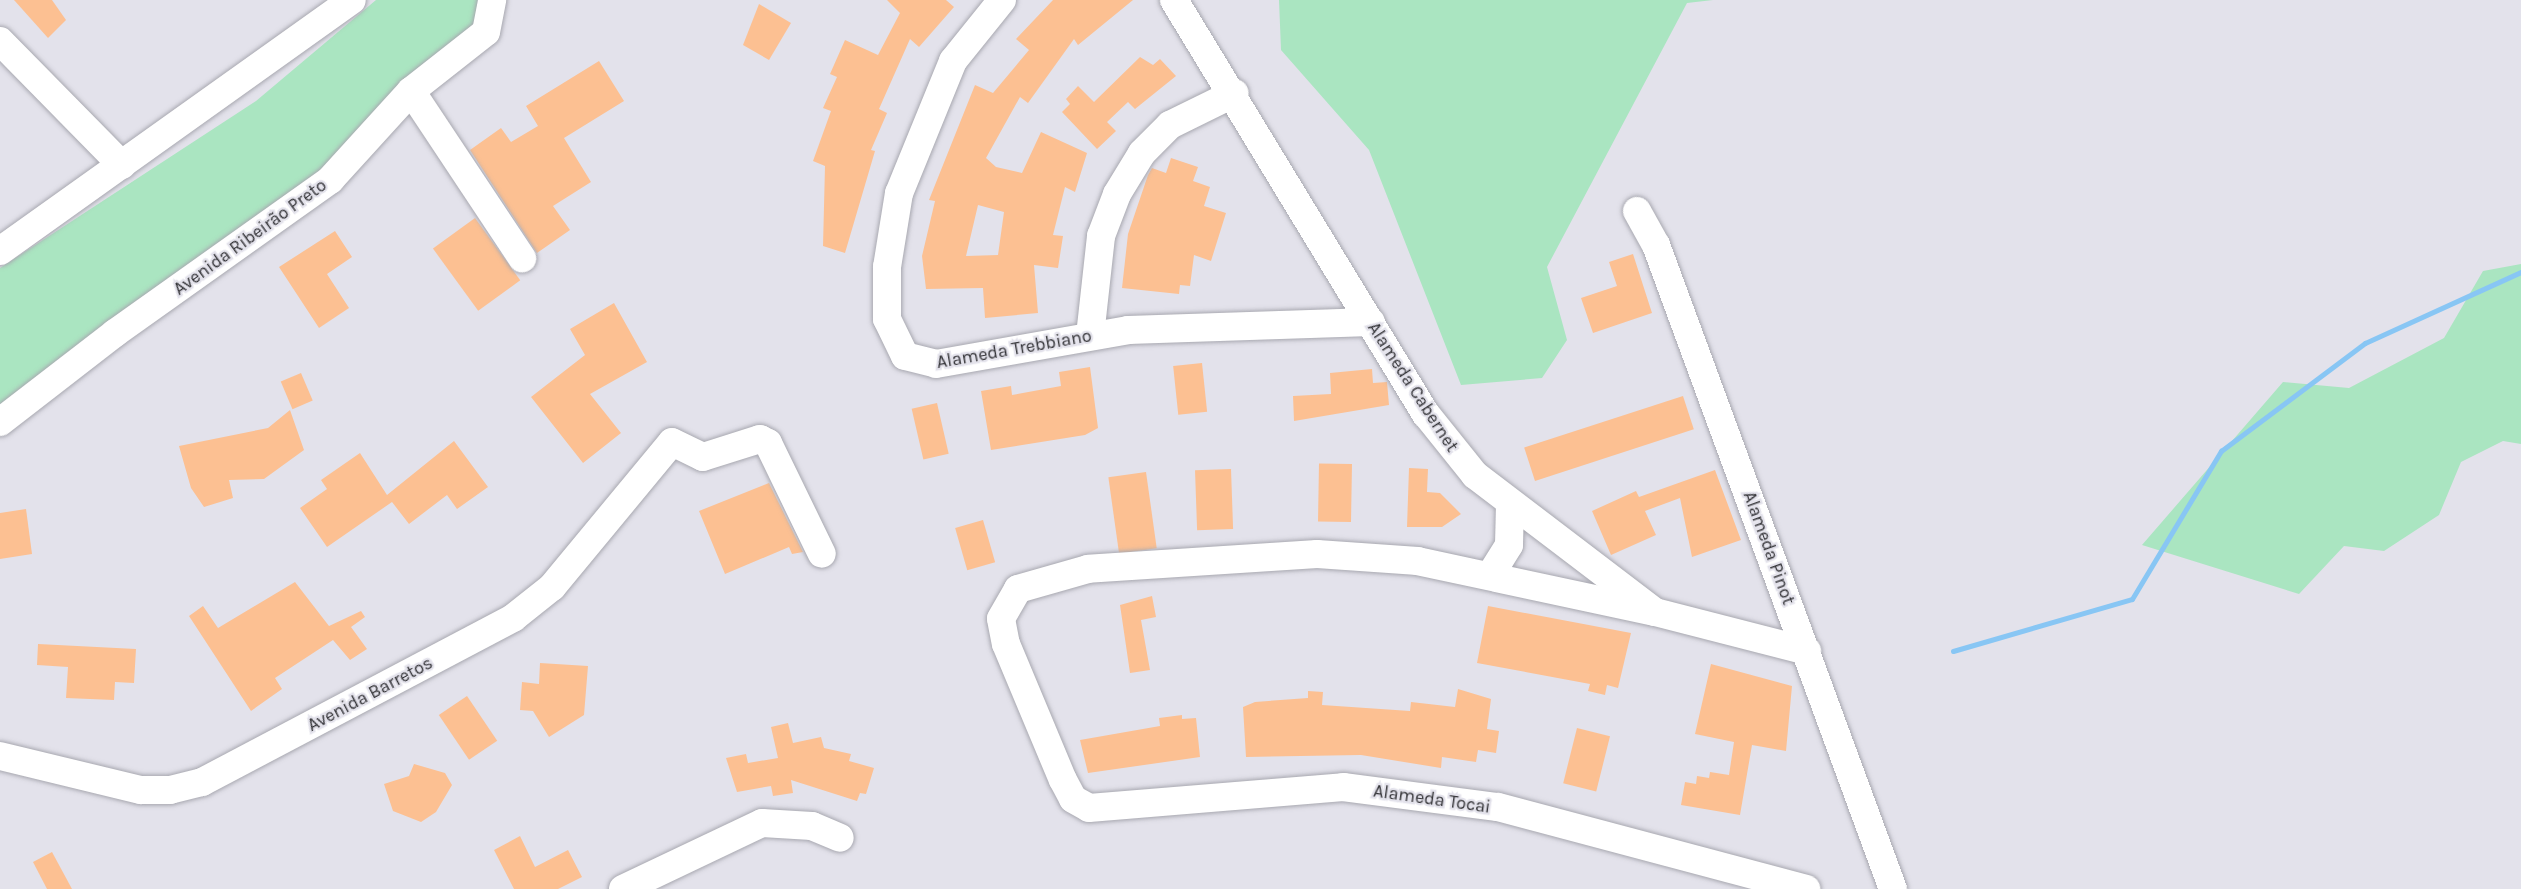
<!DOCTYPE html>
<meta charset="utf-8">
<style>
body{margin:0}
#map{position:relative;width:2521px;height:889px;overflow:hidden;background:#e3e2eb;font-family:Karla,sans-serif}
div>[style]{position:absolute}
.green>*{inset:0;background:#aae5c1}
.stream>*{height:5px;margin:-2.5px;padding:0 2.5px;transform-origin:2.5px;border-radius:2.5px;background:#88c6f4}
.building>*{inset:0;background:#fcc092;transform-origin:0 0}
.roads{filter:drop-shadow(0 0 2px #a8a8b0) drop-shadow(0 0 2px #a8a8b0)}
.minor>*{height:28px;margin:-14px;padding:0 14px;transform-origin:14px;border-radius:14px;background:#fff}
span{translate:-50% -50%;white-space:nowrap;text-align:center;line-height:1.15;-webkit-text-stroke:4.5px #e3e2eb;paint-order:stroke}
.street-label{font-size:18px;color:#333337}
</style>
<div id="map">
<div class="green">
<div style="clip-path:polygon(376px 0,481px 0,474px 29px,327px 172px,258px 224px,136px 301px,0 409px,0 268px,256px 101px)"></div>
<div style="clip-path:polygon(1279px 0,1713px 0,1687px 3px,1547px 267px,1567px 340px,1542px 378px,1461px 385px,1369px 150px,1281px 50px)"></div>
<div style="clip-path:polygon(2521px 264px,2521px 444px,2503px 441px,2461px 462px,2439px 515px,2384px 551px,2344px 546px,2299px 594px,2142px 545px,2283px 382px,2349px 388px,2444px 338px,2483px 271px)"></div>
</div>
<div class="stream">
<div style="left:1953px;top:651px;width:186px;rotate:-16.2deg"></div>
<div style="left:2132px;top:599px;width:173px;rotate:-59deg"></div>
<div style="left:2221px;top:451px;width:180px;rotate:-36.9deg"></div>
<div style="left:2365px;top:343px;width:171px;rotate:-24.5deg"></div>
</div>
<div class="building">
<div style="clip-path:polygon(14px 0,52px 0,66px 20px,48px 38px)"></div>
<div style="clip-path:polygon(887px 0,946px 0,954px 7px,919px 47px,910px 39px,879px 109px,887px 113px,871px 150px,875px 151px,845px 253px,823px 246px,825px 166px,813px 161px,831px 111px,823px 108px,837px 77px,830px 74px,845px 40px,878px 55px,900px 13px)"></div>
<div style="clip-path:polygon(evenodd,1053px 0,1133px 0,1078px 45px,1074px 39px,1028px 103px,1020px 97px,986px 158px,996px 167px,1022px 173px,1041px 132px,1087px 153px,1075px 192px,1065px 187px,1053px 235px,1063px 236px,1058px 268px,1034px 265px,1038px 313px,985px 318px,983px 288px,926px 289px,922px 256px,935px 201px,929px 200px,975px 85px,993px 93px,1029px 50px,1016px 39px,1053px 0,978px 205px,1004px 212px,998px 255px,966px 256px,978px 205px)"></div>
<div style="clip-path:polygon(759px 4px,791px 23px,769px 60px,743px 45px)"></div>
<div style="clip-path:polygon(1140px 57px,1153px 65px,1160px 59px,1176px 76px,1135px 109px,1128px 102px,1107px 122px,1116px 131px,1097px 149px,1062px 112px,1070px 104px,1066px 99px,1078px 86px,1094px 102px)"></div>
<div style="clip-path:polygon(599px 61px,624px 101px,564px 138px,591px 182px,553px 206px,570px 230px,537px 253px,470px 150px,501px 128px,511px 142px,538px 126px,526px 106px)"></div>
<div style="clip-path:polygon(1171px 158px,1198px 167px,1193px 181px,1210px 187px,1204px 206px,1226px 213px,1211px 261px,1194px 255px,1190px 286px,1180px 285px,1179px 294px,1122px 288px,1128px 234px,1148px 175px,1152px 168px,1166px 173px)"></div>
<div style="left:475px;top:218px;width:77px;height:52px;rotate:54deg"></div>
<div style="clip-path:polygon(335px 231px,352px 257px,327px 274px,349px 308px,319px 328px,279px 267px)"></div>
<div style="clip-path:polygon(1633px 254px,1652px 313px,1593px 333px,1581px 298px,1617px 286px,1609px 262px)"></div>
<div style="clip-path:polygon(614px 303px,647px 362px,590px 394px,621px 433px,583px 463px,531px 397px,585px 355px,570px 329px)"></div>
<div style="left:1202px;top:363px;width:49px;height:29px;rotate:84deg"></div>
<div style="clip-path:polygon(1090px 367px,1098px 428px,1085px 435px,991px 450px,981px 391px,1011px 386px,1012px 395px,1061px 386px,1059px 372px)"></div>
<div style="clip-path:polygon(1372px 369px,1373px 383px,1387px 382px,1389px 405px,1294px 421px,1293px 396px,1331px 394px,1330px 373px)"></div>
<div style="left:301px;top:373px;width:30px;height:22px;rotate:67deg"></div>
<div style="left:1683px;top:396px;width:35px;height:167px;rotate:72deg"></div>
<div style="left:937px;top:403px;width:52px;height:26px;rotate:77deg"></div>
<div style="clip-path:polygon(290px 410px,304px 450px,264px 479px,229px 480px,233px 498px,204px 507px,191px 488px,179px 446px,268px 428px)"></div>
<div style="clip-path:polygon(454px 441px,488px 487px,457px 509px,447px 495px,409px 524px,392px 502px,327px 547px,300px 508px,327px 489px,321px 480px,360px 453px,387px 495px)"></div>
<div style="left:1352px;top:464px;width:58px;height:33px;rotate:91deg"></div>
<div style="clip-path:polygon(1409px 468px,1428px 469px,1427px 492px,1440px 493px,1461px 514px,1442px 527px,1407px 527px)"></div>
<div style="left:1231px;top:469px;width:60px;height:36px;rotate:88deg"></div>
<div style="clip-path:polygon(1715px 470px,1741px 540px,1692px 557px,1680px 498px,1645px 511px,1656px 535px,1611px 555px,1592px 511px,1636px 491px,1639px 497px)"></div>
<div style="left:1146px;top:472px;width:77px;height:38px;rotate:82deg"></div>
<div style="clip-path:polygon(769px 483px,803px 552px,792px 554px,789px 547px,725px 574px,699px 511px)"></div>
<div style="clip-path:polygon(26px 509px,32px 554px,0 559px,0 513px)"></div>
<div style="left:983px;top:520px;width:44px;height:29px;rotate:74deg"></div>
<div style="clip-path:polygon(295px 582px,329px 626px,361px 611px,365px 617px,351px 627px,367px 649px,350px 660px,333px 640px,275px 678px,282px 689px,251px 711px,189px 616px,203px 606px,218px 628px)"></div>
<div style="clip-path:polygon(1152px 596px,1156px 617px,1141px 620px,1150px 670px,1130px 673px,1120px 605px)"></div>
<div style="clip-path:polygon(1488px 606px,1631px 633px,1618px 688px,1607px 685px,1605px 695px,1588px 691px,1590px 684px,1477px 663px)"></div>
<div style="clip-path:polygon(38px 644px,136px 649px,134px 683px,115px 682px,114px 700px,66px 698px,68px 667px,37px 665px)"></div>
<div style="clip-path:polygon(540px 663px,588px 666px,584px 715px,549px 737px,533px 711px,520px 710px,522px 682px,539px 684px)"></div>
<div style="clip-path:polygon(1711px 664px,1792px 686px,1786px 751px,1752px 745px,1740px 815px,1681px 805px,1685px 782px,1696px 784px,1697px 776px,1709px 778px,1710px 772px,1729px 775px,1734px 742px,1695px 734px)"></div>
<div style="clip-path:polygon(1458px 689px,1491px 699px,1487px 729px,1499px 731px,1496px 753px,1478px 750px,1476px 762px,1442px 757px,1441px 768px,1361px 755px,1246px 757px,1243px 707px,1255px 702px,1308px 698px,1308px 691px,1323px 692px,1322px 705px,1410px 711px,1411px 702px,1455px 707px)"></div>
<div style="left:467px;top:696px;width:54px;height:34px;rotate:56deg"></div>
<div style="clip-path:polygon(1182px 715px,1182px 719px,1196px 718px,1200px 757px,1088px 773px,1080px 740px,1160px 726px,1159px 718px)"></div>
<div style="clip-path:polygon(788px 723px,793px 743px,821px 737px,824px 748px,851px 754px,849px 761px,874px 768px,866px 794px,860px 793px,857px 801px,791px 780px,793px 793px,773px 796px,771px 786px,737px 792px,726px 758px,746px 754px,748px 763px,778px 758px,771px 727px)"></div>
<div style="left:1577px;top:728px;width:34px;height:57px;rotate:14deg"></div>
<div style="clip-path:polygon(414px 764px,445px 773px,452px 785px,436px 812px,421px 822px,393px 811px,384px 784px,409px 776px)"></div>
<div style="clip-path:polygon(520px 836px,535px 867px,568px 850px,582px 877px,558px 889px,514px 889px,494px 850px)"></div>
<div style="clip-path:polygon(52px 852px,72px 889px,47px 889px,33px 862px)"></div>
</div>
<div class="roads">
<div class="minor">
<div style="left:1002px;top:0;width:78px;rotate:128.8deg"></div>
<div style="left:953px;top:61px;width:143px;rotate:112.2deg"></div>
<div style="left:899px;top:193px;width:75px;rotate:99.2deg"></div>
<div style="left:887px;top:267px;width:52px;rotate:90deg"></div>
<div style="left:887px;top:319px;width:41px;rotate:64.1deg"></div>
<div style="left:905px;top:356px;width:32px;rotate:14deg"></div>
<div style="left:936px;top:364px;width:195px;rotate:-10deg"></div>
<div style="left:1128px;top:330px;width:243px;rotate:-1.9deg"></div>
<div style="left:1174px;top:0;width:485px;rotate:58.7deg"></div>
<div style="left:1426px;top:414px;width:78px;rotate:51.2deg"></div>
<div style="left:1475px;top:475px;width:226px;rotate:37.3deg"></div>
<div style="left:1655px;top:612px;width:157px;rotate:14.4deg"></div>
<div style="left:0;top:41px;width:174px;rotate:45.5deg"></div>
<div style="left:411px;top:91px;width:201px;rotate:56.4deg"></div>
<div style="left:1637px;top:211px;width:39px;rotate:61deg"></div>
<div style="left:1656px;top:245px;width:686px;rotate:69.8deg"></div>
<div style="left:0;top:251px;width:432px;rotate:-35.5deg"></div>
<div style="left:1090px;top:336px;width:101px;rotate:-83.7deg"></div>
<div style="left:1101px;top:236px;width:45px;rotate:-69.1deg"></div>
<div style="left:1117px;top:194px;width:48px;rotate:-58.6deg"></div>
<div style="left:1142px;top:153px;width:40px;rotate:-45deg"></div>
<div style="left:1170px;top:125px;width:72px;rotate:-26.2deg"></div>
<div style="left:0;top:422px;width:145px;rotate:-37.7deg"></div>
<div style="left:115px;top:333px;width:264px;rotate:-35.4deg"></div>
<div style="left:330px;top:180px;width:120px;rotate:-47.7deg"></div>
<div style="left:411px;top:91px;width:95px;rotate:-38.2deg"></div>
<div style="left:486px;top:32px;width:33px;rotate:-79deg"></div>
<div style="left:1491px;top:574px;width:34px;rotate:-58deg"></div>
<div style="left:1509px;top:545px;width:40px;rotate:-88.6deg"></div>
<div style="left:1655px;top:612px;width:242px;rotate:-167.9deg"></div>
<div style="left:1418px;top:561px;width:101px;rotate:-176deg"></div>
<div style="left:1317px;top:554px;width:229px;rotate:176.3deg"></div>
<div style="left:1088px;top:569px;width:73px;rotate:164.1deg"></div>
<div style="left:1018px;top:589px;width:34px;rotate:120deg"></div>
<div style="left:1001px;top:619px;width:25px;rotate:79deg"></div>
<div style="left:1006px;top:644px;width:147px;rotate:67.3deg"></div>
<div style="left:1063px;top:780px;width:21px;rotate:62deg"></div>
<div style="left:1073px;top:799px;width:18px;rotate:29deg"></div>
<div style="left:1089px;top:808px;width:255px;rotate:-4.7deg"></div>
<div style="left:1343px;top:787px;width:156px;rotate:7.4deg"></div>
<div style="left:1498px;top:807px;width:319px;rotate:14.9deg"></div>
<div style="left:0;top:756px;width:145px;rotate:13.6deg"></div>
<div style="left:141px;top:790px;width:29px"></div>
<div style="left:170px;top:790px;width:33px;rotate:-14deg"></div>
<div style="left:202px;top:782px;width:352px;rotate:-27.8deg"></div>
<div style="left:513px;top:618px;width:50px;rotate:-38.5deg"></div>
<div style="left:552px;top:587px;width:188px;rotate:-50.4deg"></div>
<div style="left:672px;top:442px;width:34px;rotate:26deg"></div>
<div style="left:703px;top:457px;width:60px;rotate:-17.5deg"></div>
<div style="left:760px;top:439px;width:9px;rotate:27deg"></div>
<div style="left:768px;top:443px;width:123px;rotate:64.1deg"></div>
<div style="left:623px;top:889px;width:154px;rotate:-25.4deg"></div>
<div style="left:762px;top:823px;width:50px;rotate:3.4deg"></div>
<div style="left:812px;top:826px;width:30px;rotate:23deg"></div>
</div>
</div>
<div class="street-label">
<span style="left:250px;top:237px;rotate:-36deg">Avenida Ribeirão Preto</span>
<span style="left:1014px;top:349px;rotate:-10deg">Alameda Trebbiano</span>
<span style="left:1413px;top:387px;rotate:57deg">Alameda Cabernet</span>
<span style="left:1769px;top:548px;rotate:70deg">Alameda Pinot</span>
<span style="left:370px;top:694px;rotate:-28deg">Avenida Barretos</span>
<span style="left:1432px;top:799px;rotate:8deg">Alameda Tocai</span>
</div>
</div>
